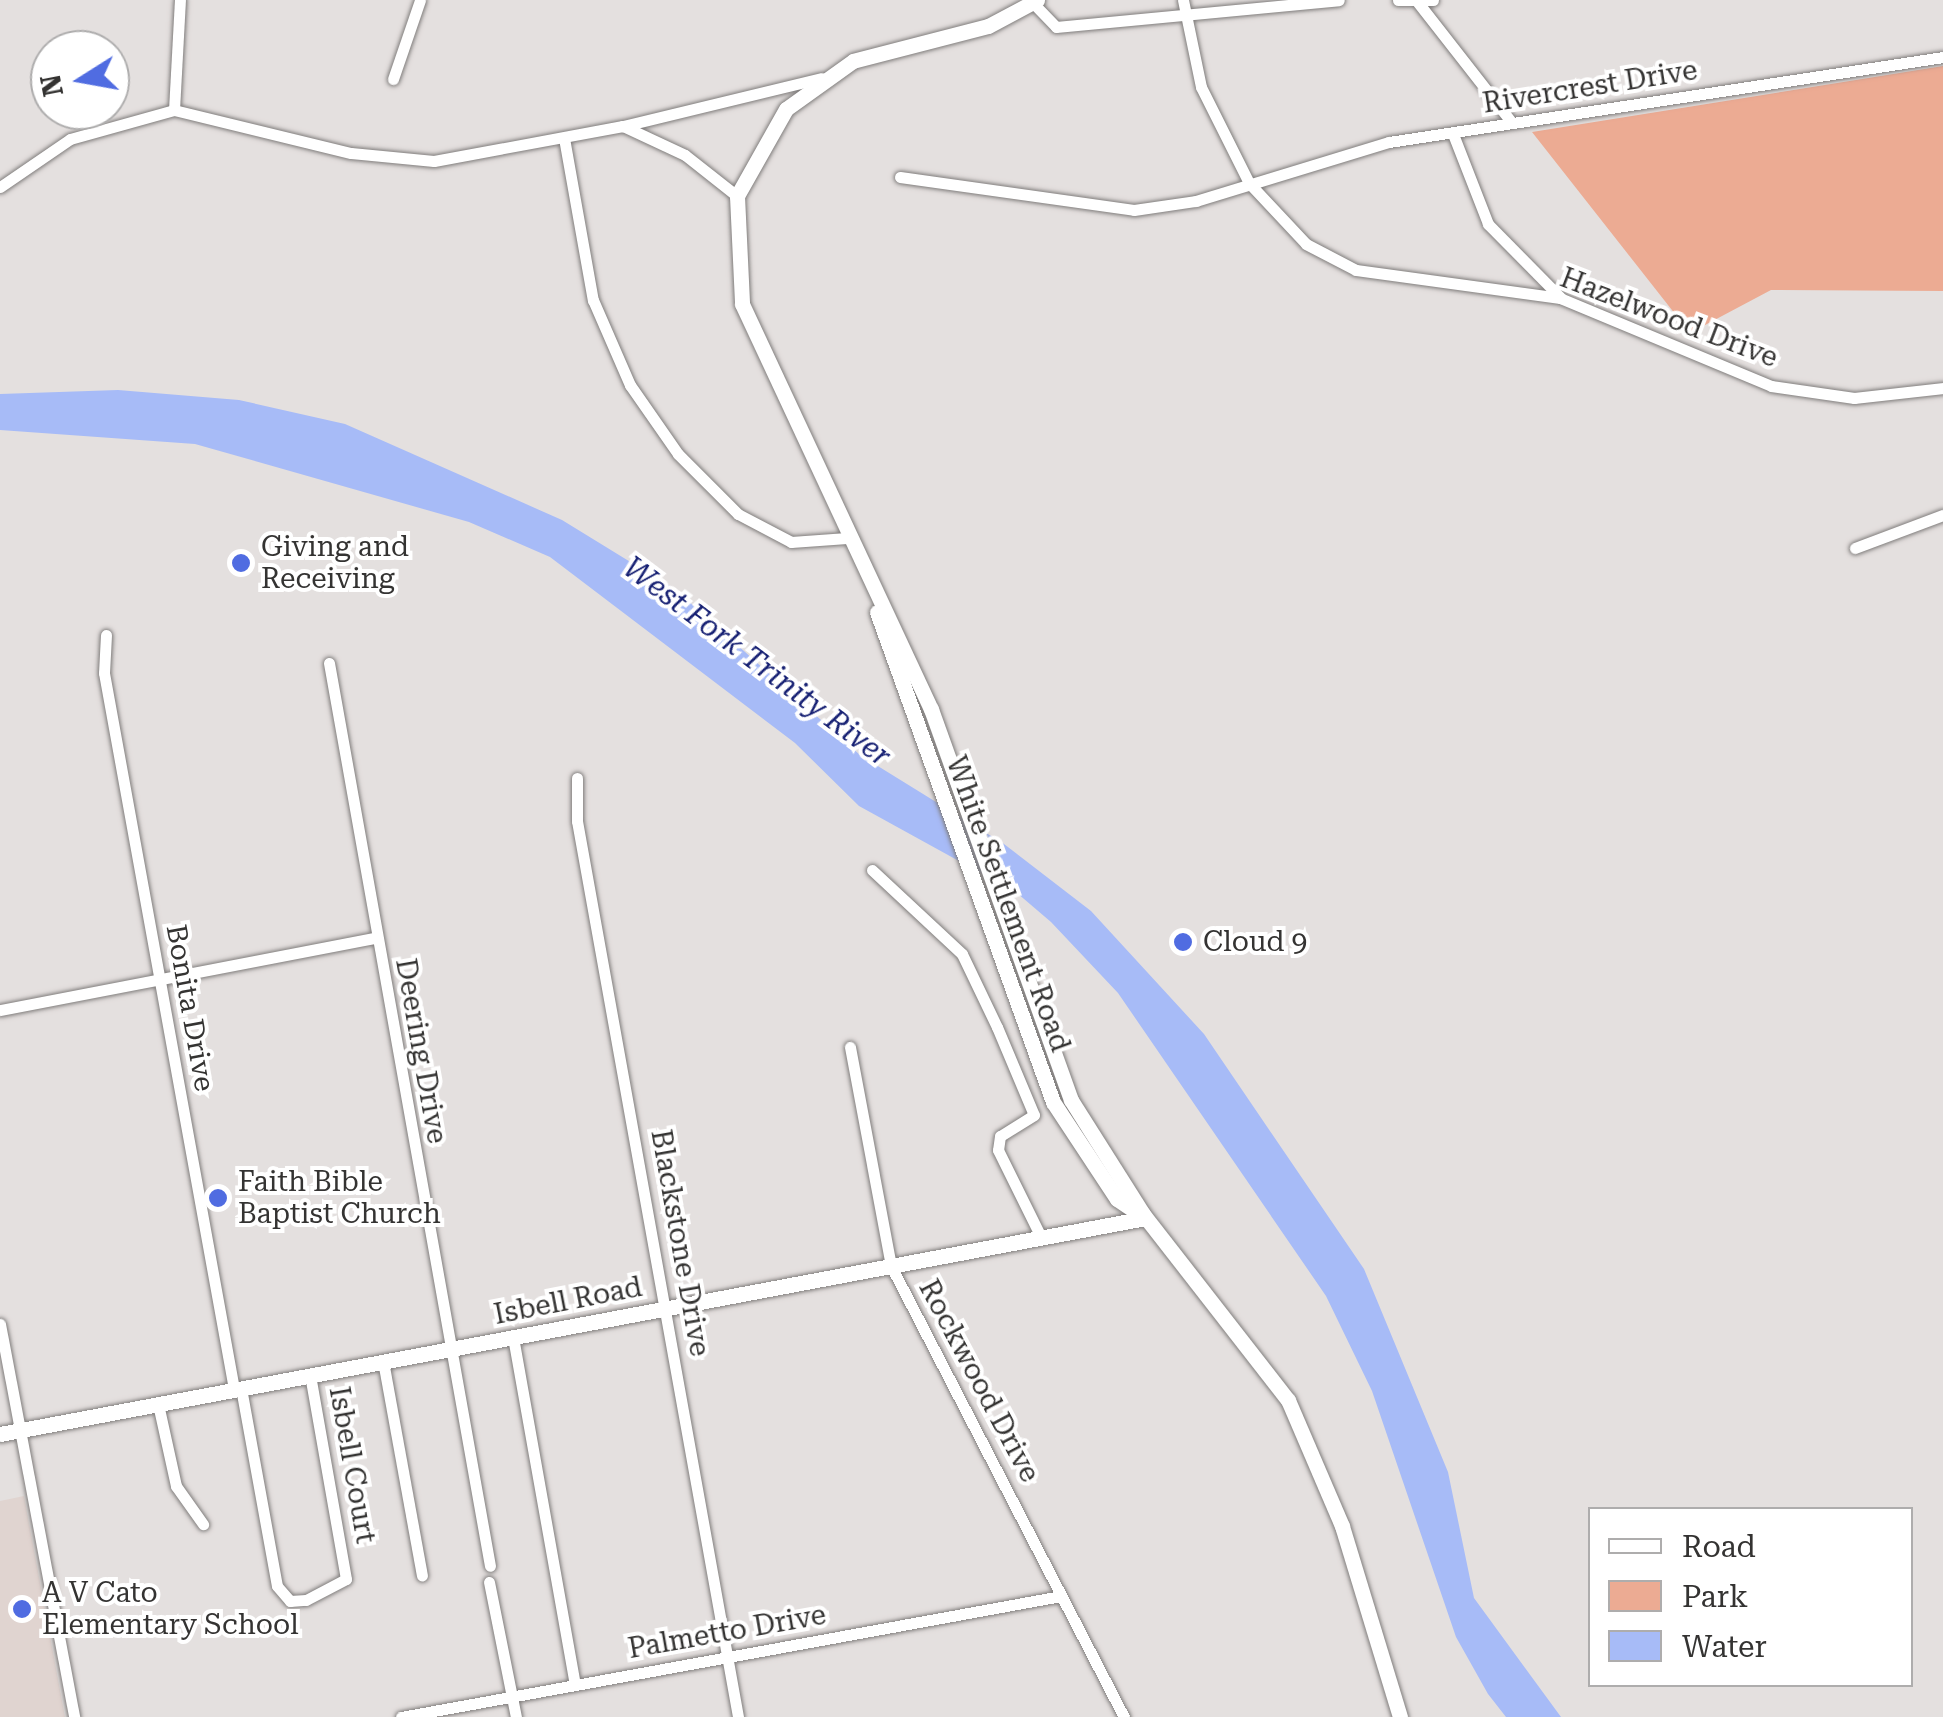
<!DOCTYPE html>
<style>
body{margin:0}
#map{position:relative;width:1943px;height:1717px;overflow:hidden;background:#e4e0df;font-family:"Roboto Serif",serif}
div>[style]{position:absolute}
.built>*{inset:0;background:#e0d4d0}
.green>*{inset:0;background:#ecab93}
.water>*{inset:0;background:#a7bbf7}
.roads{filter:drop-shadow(0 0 2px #807d7c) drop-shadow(0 0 2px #807d7c)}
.street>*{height:11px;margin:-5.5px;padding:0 5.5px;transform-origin:5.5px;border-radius:5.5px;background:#fff}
.secondary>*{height:15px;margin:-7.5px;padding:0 7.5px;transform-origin:7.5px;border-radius:7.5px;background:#fff}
.dots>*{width:28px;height:28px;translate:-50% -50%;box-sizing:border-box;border:5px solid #fff;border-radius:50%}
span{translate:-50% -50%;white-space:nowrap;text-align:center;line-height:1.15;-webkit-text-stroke:8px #fff;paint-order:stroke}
.street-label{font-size:28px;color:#343332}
.poi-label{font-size:28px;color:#343332}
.left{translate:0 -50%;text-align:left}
.water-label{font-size:30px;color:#162073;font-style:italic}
.legend{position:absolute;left:1588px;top:1507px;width:325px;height:180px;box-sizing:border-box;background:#fff;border:2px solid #aeadad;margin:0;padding:12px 18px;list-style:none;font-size:30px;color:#343332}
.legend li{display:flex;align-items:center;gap:20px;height:50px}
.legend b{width:50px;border:2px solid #aeadad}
.north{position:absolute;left:30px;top:30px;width:100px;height:100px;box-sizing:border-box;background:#fff;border:2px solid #aeadad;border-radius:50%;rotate:259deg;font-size:28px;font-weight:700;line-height:40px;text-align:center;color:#343332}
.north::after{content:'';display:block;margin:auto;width:35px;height:45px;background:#506ce1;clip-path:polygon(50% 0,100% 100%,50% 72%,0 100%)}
</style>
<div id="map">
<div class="built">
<div style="clip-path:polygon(24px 1496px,65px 1717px,0 1717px,0 1501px)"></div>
</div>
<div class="green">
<div style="clip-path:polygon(1943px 66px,1943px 291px,1771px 290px,1690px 333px,1532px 132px)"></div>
</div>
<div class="water">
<div style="clip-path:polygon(118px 390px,239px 400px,345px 424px,562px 520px,676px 590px,860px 755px,1004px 844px,1091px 911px,1204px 1034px,1364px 1269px,1448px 1472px,1474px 1598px,1561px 1717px,1506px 1717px,1488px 1694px,1456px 1637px,1372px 1391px,1326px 1296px,1118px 993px,1051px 922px,1017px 893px,859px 806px,795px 743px,550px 557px,469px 522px,195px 444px,0 430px,0 394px)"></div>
</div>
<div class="roads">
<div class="street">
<div style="left:1183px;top:0;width:89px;rotate:78.3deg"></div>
<div style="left:1201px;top:87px;width:107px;rotate:63.4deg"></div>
<div style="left:1249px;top:183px;width:83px;rotate:46.9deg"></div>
<div style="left:1306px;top:244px;width:56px;rotate:27.5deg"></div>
<div style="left:1356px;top:270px;width:206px;rotate:7.8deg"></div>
<div style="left:1560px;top:298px;width:229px;rotate:22.6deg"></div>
<div style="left:1771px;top:386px;width:84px;rotate:8.2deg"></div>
<div style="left:1854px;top:398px;width:90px;rotate:-6.4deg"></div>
<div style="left:1398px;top:0;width:35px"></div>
<div style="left:1416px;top:0;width:156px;rotate:52deg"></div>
<div style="left:1033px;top:3px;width:33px;rotate:46deg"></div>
<div style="left:1056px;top:27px;width:284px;rotate:-5.4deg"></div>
<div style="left:393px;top:79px;width:83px;rotate:-71.1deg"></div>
<div style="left:174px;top:110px;width:110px;rotate:-86.9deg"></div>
<div style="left:623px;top:126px;width:204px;rotate:-13.6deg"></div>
<div style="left:1453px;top:134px;width:97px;rotate:68.7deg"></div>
<div style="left:1488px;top:224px;width:103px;rotate:45.4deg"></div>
<div style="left:564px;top:138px;width:165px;rotate:79.9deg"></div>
<div style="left:593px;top:300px;width:93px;rotate:66.5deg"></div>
<div style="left:630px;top:385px;width:84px;rotate:55.2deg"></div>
<div style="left:678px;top:454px;width:85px;rotate:45deg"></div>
<div style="left:738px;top:514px;width:60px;rotate:27.8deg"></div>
<div style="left:791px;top:542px;width:56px;rotate:-4.1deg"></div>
<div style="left:900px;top:177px;width:236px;rotate:8deg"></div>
<div style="left:1134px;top:210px;width:63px;rotate:-8.3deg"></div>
<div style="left:1196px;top:201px;width:202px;rotate:-17deg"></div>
<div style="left:1389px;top:142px;width:560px;rotate:-8.72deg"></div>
<div style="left:0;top:187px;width:85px;rotate:-34.4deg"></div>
<div style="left:70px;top:139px;width:108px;rotate:-15.6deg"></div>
<div style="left:174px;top:110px;width:182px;rotate:13.7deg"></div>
<div style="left:351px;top:153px;width:83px;rotate:5.5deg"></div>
<div style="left:434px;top:161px;width:192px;rotate:-10.5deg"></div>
<div style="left:623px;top:126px;width:68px;rotate:25.1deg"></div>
<div style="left:685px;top:155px;width:66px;rotate:38.3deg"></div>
<div style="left:1855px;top:548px;width:94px;rotate:-20.6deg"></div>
<div style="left:106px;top:635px;width:38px;rotate:93deg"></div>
<div style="left:104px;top:673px;width:728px;rotate:79.71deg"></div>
<div style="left:329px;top:663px;width:917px;rotate:79.89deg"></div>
<div style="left:577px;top:778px;width:43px;rotate:90deg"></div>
<div style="left:577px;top:821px;width:910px;rotate:79.81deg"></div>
<div style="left:872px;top:870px;width:123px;rotate:43deg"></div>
<div style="left:962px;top:954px;width:81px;rotate:64.4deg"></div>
<div style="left:997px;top:1027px;width:95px;rotate:67.2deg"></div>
<div style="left:1034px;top:1115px;width:40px;rotate:148deg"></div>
<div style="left:1000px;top:1136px;width:14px;rotate:98deg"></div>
<div style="left:998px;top:1150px;width:97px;rotate:63.7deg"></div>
<div style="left:0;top:1010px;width:382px;rotate:-10.9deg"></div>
<div style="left:850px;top:1047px;width:223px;rotate:79.4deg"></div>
<div style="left:891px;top:1266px;width:508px;rotate:62.68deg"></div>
<div style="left:0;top:1324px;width:400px;rotate:79.3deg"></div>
<div style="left:513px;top:1337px;width:353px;rotate:79.9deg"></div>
<div style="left:383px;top:1361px;width:218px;rotate:79.7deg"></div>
<div style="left:241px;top:1388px;width:201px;rotate:79.7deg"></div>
<div style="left:277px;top:1586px;width:20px;rotate:49deg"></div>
<div style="left:290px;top:1601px;width:16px;rotate:-4deg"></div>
<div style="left:306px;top:1600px;width:45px;rotate:-27.7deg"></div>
<div style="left:346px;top:1579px;width:207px;rotate:-100deg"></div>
<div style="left:158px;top:1404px;width:84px;rotate:77.6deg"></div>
<div style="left:176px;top:1486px;width:47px;rotate:54.6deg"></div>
<div style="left:489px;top:1582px;width:138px;rotate:78.7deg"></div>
<div style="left:401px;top:1717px;width:671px;rotate:-10.39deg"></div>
</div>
<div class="secondary">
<div style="left:1037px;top:0;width:55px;rotate:152deg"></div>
<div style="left:988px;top:26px;width:139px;rotate:165.5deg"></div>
<div style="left:853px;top:61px;width:82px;rotate:144.4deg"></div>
<div style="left:786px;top:109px;width:100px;rotate:119.4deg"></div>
<div style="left:737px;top:196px;width:108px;rotate:87.3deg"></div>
<div style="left:742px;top:304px;width:447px;rotate:65deg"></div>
<div style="left:931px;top:709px;width:415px;rotate:70.3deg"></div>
<div style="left:1071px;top:1100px;width:135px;rotate:57.7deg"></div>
<div style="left:1143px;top:1214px;width:236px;rotate:52.1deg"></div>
<div style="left:1288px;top:1400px;width:137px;rotate:66.8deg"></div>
<div style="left:1342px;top:1526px;width:200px;rotate:73.1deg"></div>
<div style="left:877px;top:612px;width:521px;rotate:70.24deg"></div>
<div style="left:1053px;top:1102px;width:116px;rotate:56.6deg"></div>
<div style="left:1117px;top:1199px;width:25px;rotate:34deg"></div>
<div style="left:0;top:1434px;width:1165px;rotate:-10.68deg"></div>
</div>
</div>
<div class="dots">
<div style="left:241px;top:563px;background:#506ce1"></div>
<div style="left:1183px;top:942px;background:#506ce1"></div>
<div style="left:218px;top:1198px;background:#506ce1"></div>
<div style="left:22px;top:1609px;background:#506ce1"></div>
</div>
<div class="street-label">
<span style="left:1590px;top:87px;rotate:-9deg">Rivercrest Drive</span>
<span style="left:1669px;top:318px;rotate:21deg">Hazelwood Drive</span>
<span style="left:1008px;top:904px;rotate:70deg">White Settlement Road</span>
<span style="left:190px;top:1008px;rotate:80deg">Bonita Drive</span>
<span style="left:421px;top:1051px;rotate:80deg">Deering Drive</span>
<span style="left:680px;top:1243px;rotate:80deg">Blackstone Drive</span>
<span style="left:568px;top:1301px;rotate:-11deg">Isbell Road</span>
<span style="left:979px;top:1381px;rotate:62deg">Rockwood Drive</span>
<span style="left:352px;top:1465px;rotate:80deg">Isbell Court</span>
<span style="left:727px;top:1632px;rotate:-10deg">Palmetto Drive</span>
</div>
<div class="poi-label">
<span class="left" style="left:261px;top:563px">Giving and<br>Receiving</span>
<span class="left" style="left:1203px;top:942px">Cloud 9</span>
<span class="left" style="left:238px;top:1198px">Faith Bible<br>Baptist Church</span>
<span class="left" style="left:42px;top:1609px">A V Cato<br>Elementary School</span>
</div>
<div class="water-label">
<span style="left:757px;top:662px;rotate:37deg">West Fork Trinity River</span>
</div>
<ul class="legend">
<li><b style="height:12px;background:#fff"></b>Road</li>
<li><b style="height:28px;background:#ecab93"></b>Park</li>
<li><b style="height:28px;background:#a7bbf7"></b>Water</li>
</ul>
<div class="north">N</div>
</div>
